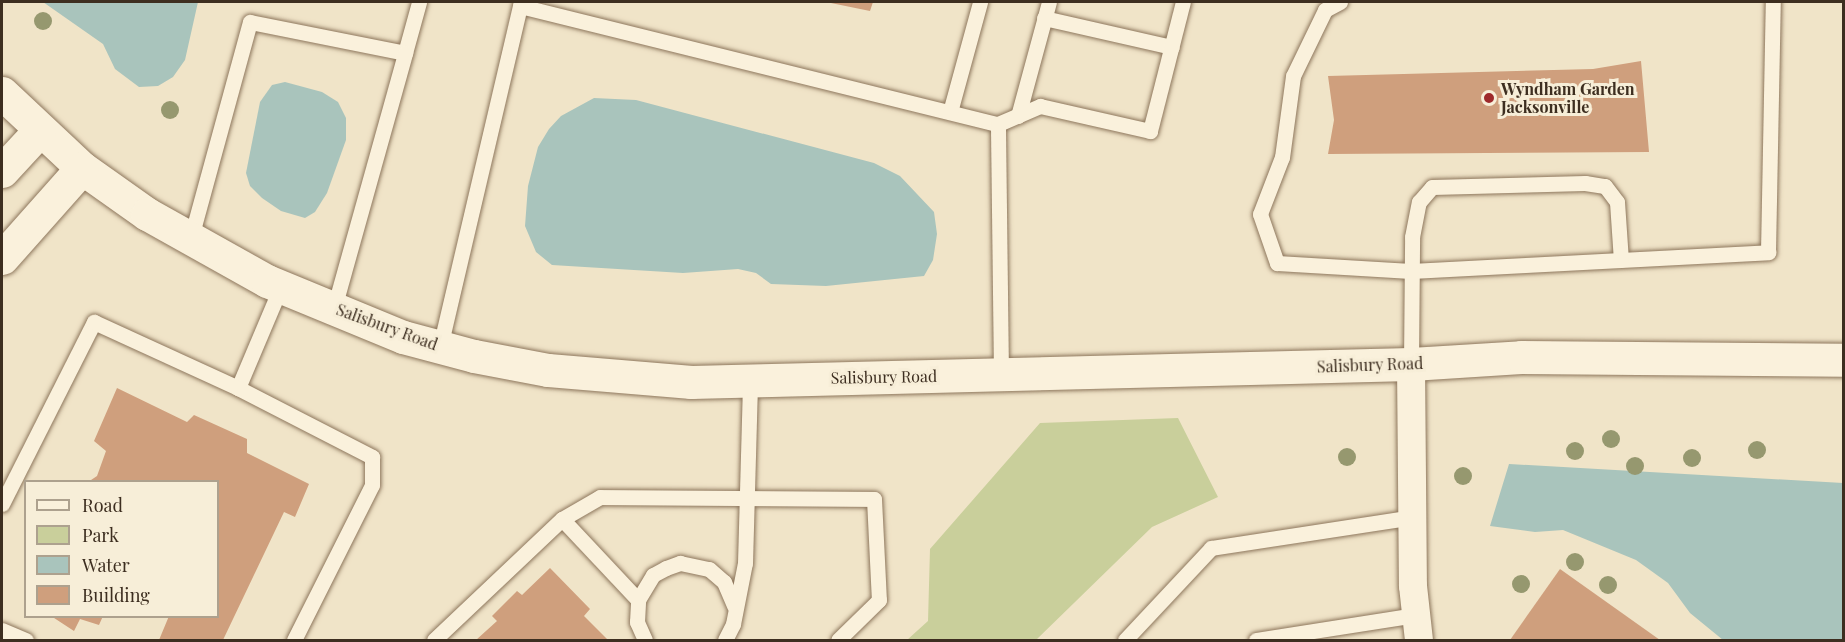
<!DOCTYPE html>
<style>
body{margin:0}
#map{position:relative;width:1845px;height:642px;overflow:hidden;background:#f0e4c8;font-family:"Playfair Display",serif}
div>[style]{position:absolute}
.green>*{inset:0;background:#c9cf9b}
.water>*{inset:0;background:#a9c4bc}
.building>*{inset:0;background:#cf9f7d}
.roads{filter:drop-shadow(0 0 2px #8d765c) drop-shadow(0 0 2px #8d765c)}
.lane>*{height:15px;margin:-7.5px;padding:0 7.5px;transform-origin:7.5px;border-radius:7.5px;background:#faf1dc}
.street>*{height:28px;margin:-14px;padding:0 14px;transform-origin:14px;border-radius:14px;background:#faf1dc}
.secondary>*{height:33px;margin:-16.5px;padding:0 16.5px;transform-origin:16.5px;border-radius:16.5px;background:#faf1dc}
.trees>*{width:18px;height:18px;margin:-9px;border-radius:50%;background:#96986f}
.dots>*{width:16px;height:16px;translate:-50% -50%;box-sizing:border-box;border:3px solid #f7eed8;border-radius:50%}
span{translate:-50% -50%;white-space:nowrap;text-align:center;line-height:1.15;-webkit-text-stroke:6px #f7eed8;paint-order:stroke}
.poi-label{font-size:16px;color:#3d2e20;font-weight:700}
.left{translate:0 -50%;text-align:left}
.street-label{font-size:16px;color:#3d2e20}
.frame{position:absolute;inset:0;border:3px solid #3d2e20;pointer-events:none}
.legend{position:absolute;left:24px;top:480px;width:195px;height:138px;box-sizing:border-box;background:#f7eed8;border:2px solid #ada18e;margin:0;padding:8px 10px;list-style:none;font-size:18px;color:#3d2e20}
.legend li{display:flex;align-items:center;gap:12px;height:30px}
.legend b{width:30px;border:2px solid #ada18e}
</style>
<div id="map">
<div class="green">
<div style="clip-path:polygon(1178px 418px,1218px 497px,1152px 527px,1036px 640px,907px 640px,928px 621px,930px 549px,1040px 423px)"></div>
</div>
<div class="water">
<div style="clip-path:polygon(43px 2px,198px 2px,185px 60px,173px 77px,158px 86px,139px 87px,115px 69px,103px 44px)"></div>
<div style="clip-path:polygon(285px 82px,322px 92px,338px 102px,346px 118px,346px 140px,327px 193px,315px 212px,305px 218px,281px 211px,262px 198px,250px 186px,246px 173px,260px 102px,272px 85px)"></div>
<div style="clip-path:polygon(594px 98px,636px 100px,874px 163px,900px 176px,934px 212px,937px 234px,933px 260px,924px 276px,826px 286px,771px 284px,756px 273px,738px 269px,683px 273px,552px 265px,536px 252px,525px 226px,528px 186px,538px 147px,549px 129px,561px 116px)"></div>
<div style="clip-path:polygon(1509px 464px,1843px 483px,1843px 640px,1723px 640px,1690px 613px,1668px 583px,1636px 560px,1563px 530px,1535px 532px,1490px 526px)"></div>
</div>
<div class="building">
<div style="clip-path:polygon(826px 2px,873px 2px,870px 11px)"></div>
<div style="clip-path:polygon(1641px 61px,1649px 152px,1328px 154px,1334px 120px,1328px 76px,1593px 69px)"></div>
<div style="clip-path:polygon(117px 388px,187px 422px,194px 415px,247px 439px,247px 453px,309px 484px,295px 517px,284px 512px,223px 640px,159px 640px,169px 616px,218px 616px,218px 482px,88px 482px,97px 476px,106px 451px,94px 441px)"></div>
<div style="clip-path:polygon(550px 568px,590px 609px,584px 616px,608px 640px,476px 640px,497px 621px,492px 616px,517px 591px,522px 595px)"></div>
<div style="clip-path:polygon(1560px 569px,1660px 640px,1510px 640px)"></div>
<div style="clip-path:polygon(51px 616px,103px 616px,99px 625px,80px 619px,74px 631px)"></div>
</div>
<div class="roads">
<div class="lane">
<div style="left:1340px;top:2px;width:17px;rotate:152deg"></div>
<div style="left:1325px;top:10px;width:73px;rotate:115.9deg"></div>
<div style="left:1293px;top:76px;width:82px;rotate:97.7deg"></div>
<div style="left:1282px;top:157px;width:61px;rotate:111.1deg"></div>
<div style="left:1260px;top:214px;width:52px;rotate:70.9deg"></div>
<div style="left:1277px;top:263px;width:134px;rotate:3.4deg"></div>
<div style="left:1411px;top:271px;width:358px;rotate:-3deg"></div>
<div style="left:1768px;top:252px;width:250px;rotate:-88.9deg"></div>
<div style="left:520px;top:6px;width:492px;rotate:13.9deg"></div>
<div style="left:1044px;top:18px;width:131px;rotate:12.8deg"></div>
<div style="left:950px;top:112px;width:114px;rotate:-74.7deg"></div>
<div style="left:1018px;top:116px;width:118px;rotate:-74.8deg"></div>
<div style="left:190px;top:241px;width:227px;rotate:-74.7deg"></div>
<div style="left:250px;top:22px;width:158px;rotate:11.3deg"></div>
<div style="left:405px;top:53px;width:53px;rotate:-74.6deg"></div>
<div style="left:334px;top:308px;width:265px;rotate:-74.4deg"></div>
<div style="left:440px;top:347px;width:354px;rotate:-76.8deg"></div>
<div style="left:1411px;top:364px;width:127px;rotate:-89.5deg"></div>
<div style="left:1412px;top:237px;width:36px;rotate:-79deg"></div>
<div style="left:1419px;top:202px;width:20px;rotate:-49deg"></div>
<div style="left:1432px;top:187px;width:153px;rotate:-1.5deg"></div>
<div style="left:1585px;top:183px;width:20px;rotate:9deg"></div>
<div style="left:1605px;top:186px;width:20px;rotate:53deg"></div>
<div style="left:1617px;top:202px;width:58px;rotate:86.1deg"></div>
<div style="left:1001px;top:374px;width:250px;rotate:-90.7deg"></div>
<div style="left:998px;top:124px;width:46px;rotate:-23.2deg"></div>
<div style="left:1040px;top:106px;width:113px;rotate:12.8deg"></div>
<div style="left:1150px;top:131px;width:133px;rotate:-75.7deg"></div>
<div style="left:238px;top:388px;width:111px;rotate:-67.1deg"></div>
<div style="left:2px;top:504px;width:204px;rotate:-63.2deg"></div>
<div style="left:94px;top:322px;width:158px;rotate:24.6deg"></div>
<div style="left:238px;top:388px;width:151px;rotate:27.2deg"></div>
<div style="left:372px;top:457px;width:28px;rotate:90deg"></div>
<div style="left:372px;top:485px;width:174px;rotate:116.7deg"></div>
<div style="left:562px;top:519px;width:111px;rotate:46.8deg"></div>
<div style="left:2px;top:630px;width:26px;rotate:23deg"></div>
<div style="left:434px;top:640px;width:176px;rotate:-43.4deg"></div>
<div style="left:562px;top:519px;width:44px;rotate:-30.1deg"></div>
<div style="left:600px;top:497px;width:274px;rotate:0.4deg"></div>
<div style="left:874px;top:499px;width:101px;rotate:87.2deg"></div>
<div style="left:879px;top:600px;width:57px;rotate:135.7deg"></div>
<div style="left:645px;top:640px;width:20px;rotate:-114deg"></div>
<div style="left:637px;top:622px;width:22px;rotate:-87deg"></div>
<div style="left:638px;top:600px;width:29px;rotate:-59deg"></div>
<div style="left:653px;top:575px;width:15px;rotate:-28deg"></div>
<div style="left:666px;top:568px;width:15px;rotate:-20deg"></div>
<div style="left:680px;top:563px;width:30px;rotate:12deg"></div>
<div style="left:709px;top:569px;width:20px;rotate:41deg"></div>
<div style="left:724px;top:582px;width:26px;rotate:67deg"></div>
<div style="left:725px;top:640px;width:18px;rotate:-63deg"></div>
<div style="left:733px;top:624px;width:62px;rotate:-78.9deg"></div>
<div style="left:745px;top:563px;width:182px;rotate:-88.4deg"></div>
<div style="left:1125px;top:640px;width:126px;rotate:-46.9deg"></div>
<div style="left:1211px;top:548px;width:204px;rotate:-8.7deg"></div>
<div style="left:1256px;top:640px;width:162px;rotate:-8.9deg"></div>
</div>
<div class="street">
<div style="left:1411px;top:364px;width:222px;rotate:89.5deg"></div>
<div style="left:1413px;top:586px;width:54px;rotate:83.7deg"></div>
</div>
<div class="secondary">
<div style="left:2px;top:93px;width:110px;rotate:43.2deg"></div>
<div style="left:82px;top:168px;width:80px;rotate:35.3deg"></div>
<div style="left:147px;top:214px;width:137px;rotate:29.2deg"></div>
<div style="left:267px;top:281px;width:147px;rotate:22.4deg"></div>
<div style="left:403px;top:337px;width:73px;rotate:15deg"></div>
<div style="left:474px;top:356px;width:75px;rotate:10.7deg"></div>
<div style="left:548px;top:370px;width:144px;rotate:4.8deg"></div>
<div style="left:691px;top:382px;width:720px;rotate:-1.43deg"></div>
<div style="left:1411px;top:364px;width:110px;rotate:-3.6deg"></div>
<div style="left:1521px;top:357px;width:323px;rotate:0.5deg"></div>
<div style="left:2px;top:171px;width:54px;rotate:-47.2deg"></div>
<div style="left:2px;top:258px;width:120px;rotate:-48.4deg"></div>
</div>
</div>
<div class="trees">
<div style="left:43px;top:21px"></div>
<div style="left:170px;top:110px"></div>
<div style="left:1611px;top:439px"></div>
<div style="left:1757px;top:450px"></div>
<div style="left:1575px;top:451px"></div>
<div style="left:1347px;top:457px"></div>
<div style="left:1692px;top:458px"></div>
<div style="left:1635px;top:466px"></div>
<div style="left:1463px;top:476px"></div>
<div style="left:1575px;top:562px"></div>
<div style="left:1521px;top:584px"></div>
<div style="left:1608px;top:585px"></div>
</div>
<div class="dots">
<div style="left:1489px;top:98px;background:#9e2a2b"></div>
</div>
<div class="poi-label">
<span class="left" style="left:1501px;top:98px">Wyndham Garden<br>Jacksonville</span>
</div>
<div class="street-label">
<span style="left:387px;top:327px;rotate:20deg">Salisbury Road</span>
<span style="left:1370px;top:365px;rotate:-2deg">Salisbury Road</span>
<span style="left:884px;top:377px;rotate:-1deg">Salisbury Road</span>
</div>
<div class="frame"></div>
<ul class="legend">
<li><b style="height:8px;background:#faf1dc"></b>Road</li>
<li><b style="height:16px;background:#c9cf9b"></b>Park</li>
<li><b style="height:16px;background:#a9c4bc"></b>Water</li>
<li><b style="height:16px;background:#cf9f7d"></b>Building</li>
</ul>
</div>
